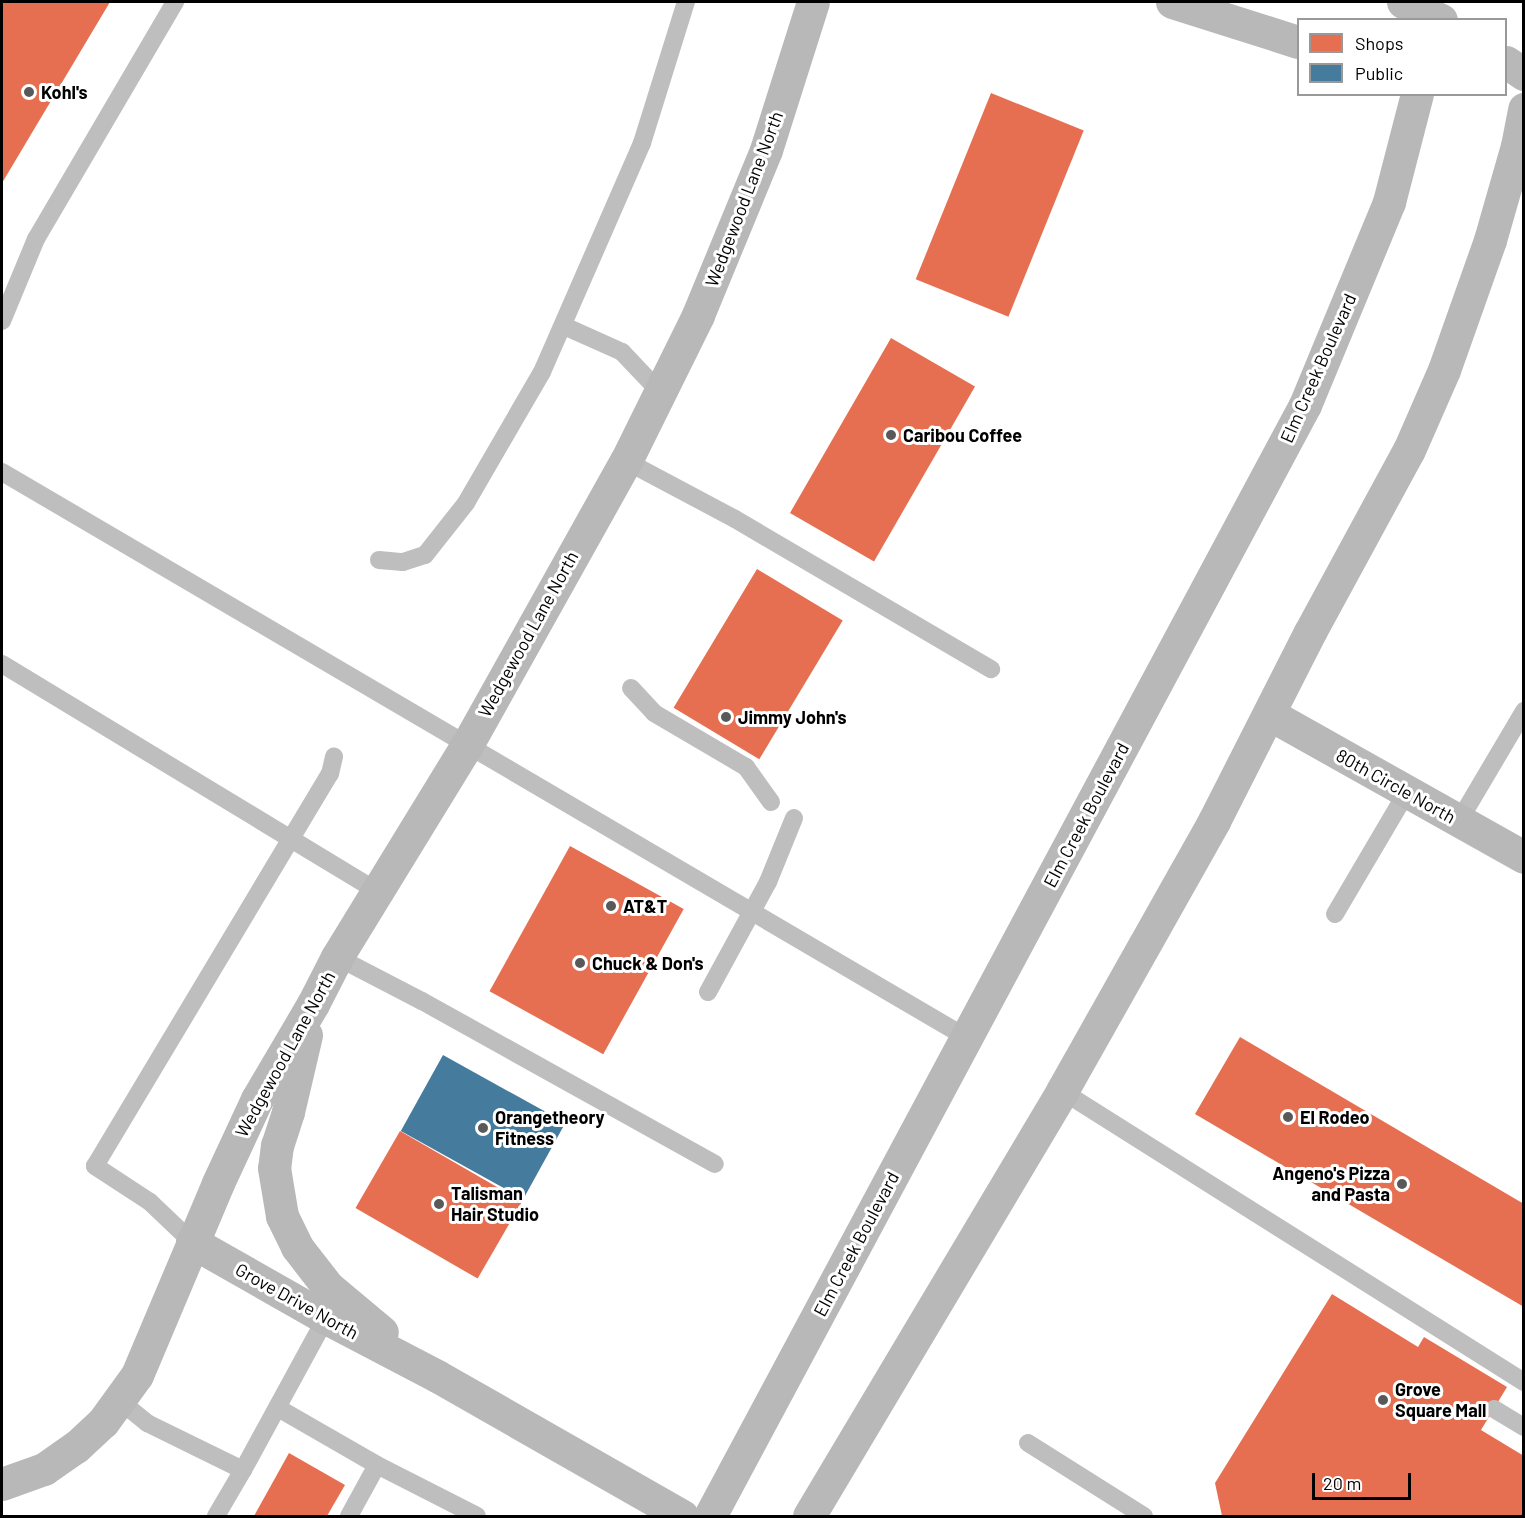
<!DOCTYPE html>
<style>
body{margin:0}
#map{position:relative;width:1525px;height:1518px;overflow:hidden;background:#fff;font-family:Barlow,sans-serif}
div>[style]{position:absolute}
.shops>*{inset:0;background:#e76f51;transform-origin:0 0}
.public>*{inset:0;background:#457b9d;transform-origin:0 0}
.lane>*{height:18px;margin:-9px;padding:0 9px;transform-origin:9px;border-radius:9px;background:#bebebe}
.secondary>*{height:33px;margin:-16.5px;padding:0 16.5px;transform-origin:16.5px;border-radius:16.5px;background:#b8b8b8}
.dots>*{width:16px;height:16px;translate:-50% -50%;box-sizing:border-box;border:3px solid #fff;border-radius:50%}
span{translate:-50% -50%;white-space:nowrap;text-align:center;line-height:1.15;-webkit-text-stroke:6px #fff;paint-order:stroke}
.poi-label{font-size:18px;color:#000;font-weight:700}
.left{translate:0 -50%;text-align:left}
.right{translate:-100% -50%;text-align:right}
.street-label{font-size:18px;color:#000}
.frame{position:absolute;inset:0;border:3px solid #000;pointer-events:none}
.legend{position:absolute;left:1297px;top:18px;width:210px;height:78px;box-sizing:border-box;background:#fff;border:2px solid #999;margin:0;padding:8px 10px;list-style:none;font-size:18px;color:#000}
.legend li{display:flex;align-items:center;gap:12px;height:30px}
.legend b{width:30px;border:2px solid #999}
.scale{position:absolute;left:1312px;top:1473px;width:99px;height:27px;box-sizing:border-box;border:3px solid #000;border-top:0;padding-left:8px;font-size:18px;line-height:21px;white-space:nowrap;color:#000;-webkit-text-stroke:4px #fff;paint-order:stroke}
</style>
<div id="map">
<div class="shops">
<div style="clip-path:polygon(2px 2px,110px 2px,2px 183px)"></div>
<div style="left:991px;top:93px;width:100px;height:201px;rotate:22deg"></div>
<div style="left:891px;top:338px;width:97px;height:202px;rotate:30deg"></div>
<div style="left:757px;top:569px;width:100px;height:162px;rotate:31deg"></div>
<div style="left:570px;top:846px;width:130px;height:166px;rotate:29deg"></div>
<div style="clip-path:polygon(1240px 1037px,1524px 1204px,1524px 1307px,1195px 1114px)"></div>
<div style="left:400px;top:1131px;width:141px;height:89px;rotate:30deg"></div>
<div style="clip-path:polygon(1332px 1294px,1418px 1347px,1424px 1337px,1507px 1387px,1481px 1430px,1524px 1456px,1524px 1516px,1222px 1516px,1215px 1483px)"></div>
<div style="clip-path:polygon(289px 1453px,345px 1485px,327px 1516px,254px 1516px)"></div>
</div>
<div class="public">
<div style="left:443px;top:1055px;width:140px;height:87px;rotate:29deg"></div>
</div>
<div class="lane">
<div style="left:2px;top:321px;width:89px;rotate:-67.5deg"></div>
<div style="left:36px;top:239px;width:275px;rotate:-59.6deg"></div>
<div style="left:564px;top:326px;width:64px;rotate:24.1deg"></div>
<div style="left:622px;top:352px;width:55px;rotate:46.5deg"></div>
<div style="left:626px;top:461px;width:123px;rotate:28deg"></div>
<div style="left:735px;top:519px;width:297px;rotate:30.4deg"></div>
<div style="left:2px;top:472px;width:1119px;rotate:30.39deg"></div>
<div style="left:379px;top:560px;width:24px;rotate:5deg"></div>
<div style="left:403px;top:562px;width:23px;rotate:-18deg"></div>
<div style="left:425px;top:555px;width:66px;rotate:-51.7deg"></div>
<div style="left:466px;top:503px;width:151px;rotate:-59.9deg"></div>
<div style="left:542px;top:372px;width:250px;rotate:-66.4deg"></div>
<div style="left:642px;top:143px;width:148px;rotate:-72.7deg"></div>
<div style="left:2px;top:664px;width:438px;rotate:31.2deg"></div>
<div style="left:631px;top:688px;width:34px;rotate:47deg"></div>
<div style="left:654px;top:713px;width:107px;rotate:30.4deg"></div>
<div style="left:746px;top:767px;width:43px;rotate:54.5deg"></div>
<div style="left:1459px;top:821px;width:128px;rotate:-59.4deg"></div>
<div style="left:1335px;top:914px;width:142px;rotate:-59.5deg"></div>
<div style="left:337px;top:957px;width:96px;rotate:27.4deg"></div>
<div style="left:422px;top:1001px;width:335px;rotate:29.1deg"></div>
<div style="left:708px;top:992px;width:125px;rotate:-61.4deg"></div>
<div style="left:768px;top:882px;width:69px;rotate:-67.9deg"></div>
<div style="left:1062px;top:1091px;width:546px;rotate:32.21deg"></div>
<div style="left:192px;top:1242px;width:58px;rotate:-136.4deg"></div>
<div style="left:150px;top:1202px;width:66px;rotate:-146.8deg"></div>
<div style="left:95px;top:1166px;width:457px;rotate:-59.1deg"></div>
<div style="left:330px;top:774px;width:18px;rotate:-77deg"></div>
<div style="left:120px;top:1401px;width:35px;rotate:39deg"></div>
<div style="left:147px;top:1423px;width:107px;rotate:26.1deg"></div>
<div style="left:243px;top:1470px;width:173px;rotate:-61.4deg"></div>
<div style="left:278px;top:1408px;width:114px;rotate:29.9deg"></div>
<div style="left:377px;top:1465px;width:112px;rotate:27deg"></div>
<div style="left:1494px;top:1409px;width:35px;rotate:31deg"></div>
<div style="left:1028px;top:1443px;width:137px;rotate:32.2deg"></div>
<div style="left:216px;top:1516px;width:53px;rotate:-59.6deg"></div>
<div style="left:349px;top:1516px;width:58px;rotate:-61.2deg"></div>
</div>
<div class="secondary">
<div style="left:1172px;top:2px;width:132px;rotate:17.6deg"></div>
<div style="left:1403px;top:2px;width:42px;rotate:25.3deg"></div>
<div style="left:1506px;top:62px;width:22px;rotate:34deg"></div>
<div style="left:1269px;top:714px;width:292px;rotate:29.3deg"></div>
<div style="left:306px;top:1035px;width:79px;rotate:103.2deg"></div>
<div style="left:288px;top:1112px;width:35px;rotate:108deg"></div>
<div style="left:277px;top:1145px;width:23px;rotate:97deg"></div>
<div style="left:274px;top:1168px;width:49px;rotate:80.5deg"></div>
<div style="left:282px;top:1216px;width:34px;rotate:64deg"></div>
<div style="left:297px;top:1247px;width:51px;rotate:52.2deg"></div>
<div style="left:328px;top:1287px;width:70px;rotate:39.8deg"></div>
<div style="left:192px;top:1242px;width:154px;rotate:29.6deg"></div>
<div style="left:326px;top:1318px;width:125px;rotate:27.6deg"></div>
<div style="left:437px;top:1376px;width:282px;rotate:29.7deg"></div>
<div style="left:2px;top:1484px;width:45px;rotate:-19.7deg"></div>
<div style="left:44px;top:1469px;width:39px;rotate:-35deg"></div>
<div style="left:76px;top:1447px;width:37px;rotate:-43deg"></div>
<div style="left:103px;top:1422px;width:58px;rotate:-54.1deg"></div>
<div style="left:137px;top:1375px;width:208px;rotate:-67.1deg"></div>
<div style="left:218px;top:1183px;width:93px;rotate:-65.1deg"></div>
<div style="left:257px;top:1099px;width:110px;rotate:-59.5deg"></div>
<div style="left:313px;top:1004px;width:53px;rotate:-62.9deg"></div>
<div style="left:337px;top:957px;width:249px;rotate:-58.5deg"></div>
<div style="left:467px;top:745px;width:325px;rotate:-60.8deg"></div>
<div style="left:626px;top:461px;width:163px;rotate:-63.7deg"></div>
<div style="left:698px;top:315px;width:178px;rotate:-67.6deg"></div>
<div style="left:766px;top:150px;width:155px;rotate:-72.4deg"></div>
<div style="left:710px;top:1516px;width:1260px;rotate:-61.83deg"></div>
<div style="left:1305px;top:405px;width:220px;rotate:-67.5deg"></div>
<div style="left:1389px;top:202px;width:112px;rotate:-75.5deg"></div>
<div style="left:809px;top:1516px;width:495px;rotate:-59.2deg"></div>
<div style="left:1062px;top:1091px;width:310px;rotate:-60.6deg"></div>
<div style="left:1214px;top:821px;width:212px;rotate:-63.1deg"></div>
<div style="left:1310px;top:632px;width:207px;rotate:-61.5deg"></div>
<div style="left:1409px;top:450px;width:87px;rotate:-66.4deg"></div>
<div style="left:1444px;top:370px;width:138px;rotate:-70.5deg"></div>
<div style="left:1490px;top:240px;width:98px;rotate:-74deg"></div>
<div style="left:1517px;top:146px;width:38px;rotate:-79deg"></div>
</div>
<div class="dots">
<div style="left:29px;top:92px;background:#595959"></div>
<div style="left:891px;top:435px;background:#595959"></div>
<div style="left:726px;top:717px;background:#595959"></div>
<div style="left:611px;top:906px;background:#595959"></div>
<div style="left:580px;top:963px;background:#595959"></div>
<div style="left:1288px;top:1117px;background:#595959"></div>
<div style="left:483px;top:1128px;background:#595959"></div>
<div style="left:1402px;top:1184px;background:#595959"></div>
<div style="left:439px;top:1204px;background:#595959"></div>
<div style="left:1383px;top:1400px;background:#595959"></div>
</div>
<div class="poi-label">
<span class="left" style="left:41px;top:92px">Kohl's</span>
<span class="left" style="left:903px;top:435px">Caribou Coffee</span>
<span class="left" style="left:738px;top:717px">Jimmy John's</span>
<span class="left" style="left:623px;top:906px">AT&amp;T</span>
<span class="left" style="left:592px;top:963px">Chuck &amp; Don's</span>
<span class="left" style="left:1300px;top:1117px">El Rodeo</span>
<span class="left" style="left:495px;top:1128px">Orangetheory<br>Fitness</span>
<span class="right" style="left:1390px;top:1184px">Angeno's Pizza<br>and Pasta</span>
<span class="left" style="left:451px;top:1204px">Talisman<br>Hair Studio</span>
<span class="left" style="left:1395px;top:1400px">Grove<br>Square Mall</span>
</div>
<div class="street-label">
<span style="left:744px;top:199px;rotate:-69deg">Wedgewood Lane North</span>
<span style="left:1318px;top:368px;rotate:-66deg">Elm Creek Boulevard</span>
<span style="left:528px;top:634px;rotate:-61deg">Wedgewood Lane North</span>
<span style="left:1396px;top:786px;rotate:29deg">80th Circle North</span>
<span style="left:1086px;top:815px;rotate:-62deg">Elm Creek Boulevard</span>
<span style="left:285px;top:1054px;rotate:-61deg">Wedgewood Lane North</span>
<span style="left:856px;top:1244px;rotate:-62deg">Elm Creek Boulevard</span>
<span style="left:297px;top:1301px;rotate:29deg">Grove Drive North</span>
</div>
<div class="frame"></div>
<ul class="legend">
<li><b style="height:16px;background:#e76f51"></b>Shops</li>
<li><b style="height:16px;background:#457b9d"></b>Public</li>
</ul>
<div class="scale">20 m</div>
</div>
